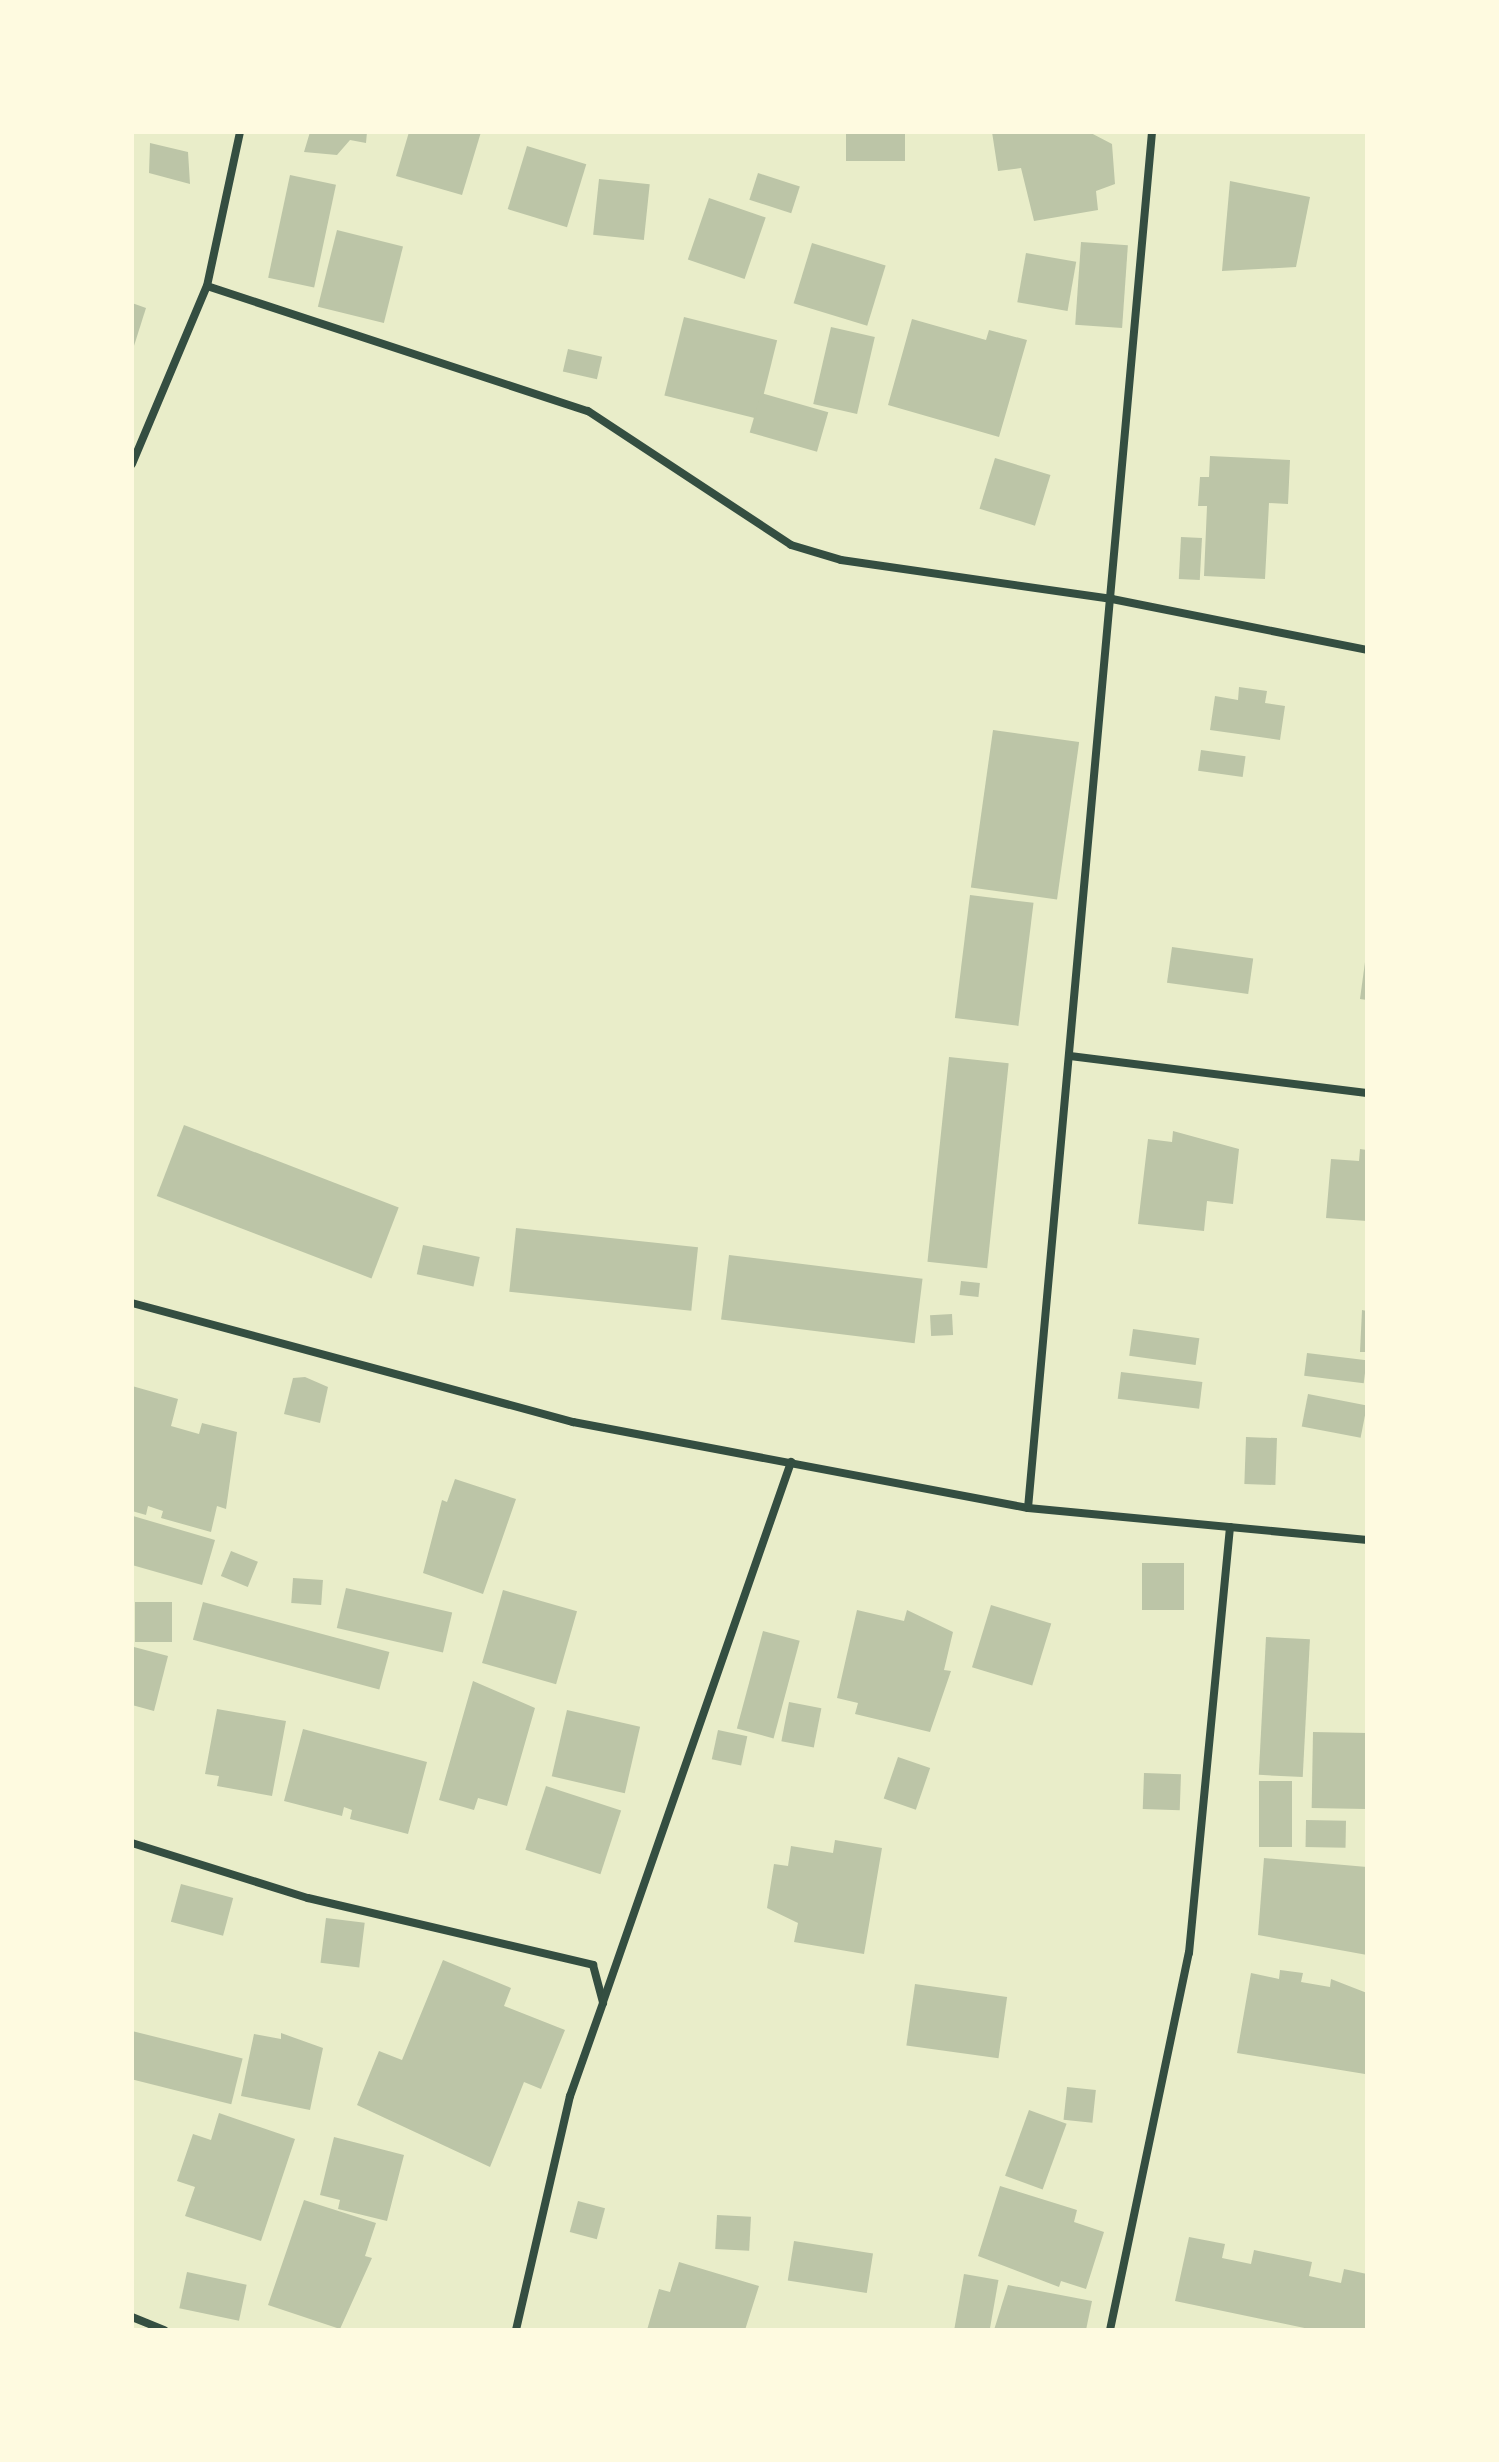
<!DOCTYPE html>
<style>
body{margin:0}
#map{position:relative;width:1499px;height:2462px;overflow:hidden;background:#e9edc9;font-family:"Crimson Pro",serif}
div>[style]{position:absolute}
.building>*{inset:0;background:#bcc5a7;transform-origin:0 0}
.minor>*{height:8px;margin:-4px;padding:0 4px;transform-origin:4px;border-radius:4px;background:#344e41}
span{translate:-50% -50%;white-space:nowrap;text-align:center;line-height:1.15;-webkit-text-stroke:8px #fefae0;paint-order:stroke}
.frame{position:absolute;inset:0;border:134px solid #fefae0;pointer-events:none}
</style>
<div id="map">
<div class="building">
<div style="clip-path:polygon(310px 132px,367px 132px,366px 143px,350px 140px,337px 155px,304px 152px)"></div>
<div style="clip-path:polygon(409px 132px,481px 132px,462px 195px,396px 176px)"></div>
<div style="left:846px;top:132px;width:59px;height:29px"></div>
<div style="clip-path:polygon(992px 132px,1089px 132px,1112px 144px,1115px 184px,1096px 191px,1098px 210px,1034px 221px,1021px 168px,998px 171px)"></div>
<div style="clip-path:polygon(150px 143px,188px 152px,190px 184px,149px 173px)"></div>
<div style="left:527px;top:146px;width:62px;height:66px;rotate:17deg"></div>
<div style="left:758px;top:173px;width:44px;height:28px;rotate:18deg"></div>
<div style="left:290px;top:175px;width:47px;height:105px;rotate:12deg"></div>
<div style="left:599px;top:179px;width:51px;height:56px;rotate:6deg"></div>
<div style="clip-path:polygon(1230px 181px,1310px 197px,1296px 267px,1222px 271px)"></div>
<div style="left:709px;top:198px;width:60px;height:65px;rotate:19deg"></div>
<div style="left:337px;top:230px;width:68px;height:79px;rotate:14deg"></div>
<div style="left:1081px;top:242px;width:47px;height:83px;rotate:4deg"></div>
<div style="left:812px;top:243px;width:77px;height:63px;rotate:17deg"></div>
<div style="left:1026px;top:253px;width:51px;height:50px;rotate:10deg"></div>
<div style="clip-path:polygon(132px 303px,146px 308px,133px 349px,132px 349px)"></div>
<div style="left:684px;top:317px;width:96px;height:81px;rotate:14deg"></div>
<div style="clip-path:polygon(912px 319px,986px 340px,989px 330px,1027px 340px,999px 437px,888px 405px)"></div>
<div style="left:831px;top:327px;width:45px;height:79px;rotate:13deg"></div>
<div style="left:568px;top:349px;width:35px;height:23px;rotate:13deg"></div>
<div style="left:761px;top:393px;width:70px;height:41px;rotate:16deg"></div>
<div style="clip-path:polygon(1210px 456px,1290px 460px,1288px 504px,1269px 503px,1265px 579px,1204px 576px,1207px 506px,1198px 506px,1200px 477px,1209px 477px)"></div>
<div style="left:995px;top:458px;width:58px;height:53px;rotate:17deg"></div>
<div style="left:1181px;top:537px;width:21px;height:42px;rotate:3deg"></div>
<div style="clip-path:polygon(1239px 687px,1267px 691px,1265px 703px,1285px 706px,1280px 740px,1210px 730px,1215px 696px,1238px 700px)"></div>
<div style="left:993px;top:730px;width:87px;height:159px;rotate:8deg"></div>
<div style="left:1201px;top:750px;width:45px;height:21px;rotate:8deg"></div>
<div style="left:970px;top:895px;width:64px;height:124px;rotate:7deg"></div>
<div style="left:1172px;top:947px;width:82px;height:36px;rotate:8deg"></div>
<div style="clip-path:polygon(1365px 962px,1367px 962px,1367px 1000px,1360px 999px)"></div>
<div style="left:949px;top:1057px;width:60px;height:206px;rotate:6deg"></div>
<div style="left:184px;top:1125px;width:230px;height:76px;rotate:21deg"></div>
<div style="clip-path:polygon(1173px 1131px,1239px 1149px,1233px 1204px,1207px 1201px,1204px 1231px,1138px 1224px,1148px 1139px,1172px 1142px)"></div>
<div style="clip-path:polygon(1360px 1149px,1367px 1150px,1367px 1221px,1326px 1218px,1331px 1159px,1359px 1161px)"></div>
<div style="left:516px;top:1228px;width:183px;height:64px;rotate:6deg"></div>
<div style="left:423px;top:1245px;width:58px;height:30px;rotate:12deg"></div>
<div style="left:729px;top:1255px;width:195px;height:65px;rotate:7deg"></div>
<div style="left:961px;top:1281px;width:19px;height:14px;rotate:6deg"></div>
<div style="clip-path:polygon(1362px 1310px,1367px 1311px,1367px 1352px,1360px 1352px)"></div>
<div style="left:952px;top:1314px;width:21px;height:22px;rotate:87deg"></div>
<div style="left:1133px;top:1329px;width:67px;height:27px;rotate:8deg"></div>
<div style="left:1307px;top:1353px;width:60px;height:23px;rotate:7deg"></div>
<div style="left:1121px;top:1372px;width:82px;height:27px;rotate:7deg"></div>
<div style="clip-path:polygon(305px 1377px,328px 1387px,320px 1423px,284px 1414px,293px 1378px)"></div>
<div style="clip-path:polygon(132px 1386px,178px 1399px,171px 1426px,199px 1434px,202px 1423px,237px 1432px,226px 1509px,217px 1506px,211px 1532px,161px 1518px,163px 1511px,148px 1506px,146px 1515px,132px 1511px)"></div>
<div style="left:1308px;top:1394px;width:60px;height:33px;rotate:11deg"></div>
<div style="left:1246px;top:1437px;width:31px;height:47px;rotate:2deg"></div>
<div style="clip-path:polygon(455px 1479px,516px 1499px,483px 1594px,423px 1573px,442px 1500px,447px 1502px)"></div>
<div style="clip-path:polygon(133px 1516px,215px 1540px,202px 1585px,132px 1565px)"></div>
<div style="left:231px;top:1551px;width:29px;height:27px;rotate:22deg"></div>
<div style="left:1142px;top:1563px;width:42px;height:47px"></div>
<div style="left:293px;top:1578px;width:30px;height:25px;rotate:4deg"></div>
<div style="left:346px;top:1588px;width:109px;height:41px;rotate:13deg"></div>
<div style="left:503px;top:1590px;width:77px;height:76px;rotate:16deg"></div>
<div style="left:135px;top:1602px;width:37px;height:40px"></div>
<div style="left:203px;top:1602px;width:193px;height:39px;rotate:15deg"></div>
<div style="left:991px;top:1605px;width:63px;height:65px;rotate:17deg"></div>
<div style="clip-path:polygon(857px 1610px,904px 1621px,907px 1610px,953px 1632px,944px 1670px,951px 1671px,930px 1732px,855px 1714px,858px 1703px,837px 1698px)"></div>
<div style="left:763px;top:1631px;width:38px;height:101px;rotate:15deg"></div>
<div style="left:1266px;top:1637px;width:44px;height:138px;rotate:3deg"></div>
<div style="clip-path:polygon(134px 1647px,168px 1656px,154px 1711px,132px 1705px)"></div>
<div style="clip-path:polygon(473px 1681px,535px 1708px,507px 1806px,478px 1798px,474px 1810px,439px 1800px)"></div>
<div style="left:789px;top:1702px;width:33px;height:40px;rotate:11deg"></div>
<div style="clip-path:polygon(217px 1709px,286px 1721px,272px 1796px,217px 1786px,219px 1776px,205px 1774px)"></div>
<div style="left:567px;top:1710px;width:75px;height:68px;rotate:13deg"></div>
<div style="clip-path:polygon(303px 1729px,427px 1762px,408px 1834px,350px 1819px,352px 1810px,344px 1807px,342px 1816px,284px 1801px)"></div>
<div style="left:718px;top:1730px;width:30px;height:30px;rotate:12deg"></div>
<div style="left:1313px;top:1732px;width:54px;height:76px;rotate:1deg"></div>
<div style="left:898px;top:1757px;width:34px;height:44px;rotate:19deg"></div>
<div style="left:1144px;top:1773px;width:37px;height:36px;rotate:2deg"></div>
<div style="left:1259px;top:1781px;width:33px;height:66px"></div>
<div style="left:546px;top:1786px;width:79px;height:67px;rotate:18deg"></div>
<div style="left:1306px;top:1820px;width:40px;height:27px;rotate:1deg"></div>
<div style="clip-path:polygon(835px 1840px,882px 1848px,864px 1954px,794px 1942px,798px 1923px,767px 1908px,774px 1864px,788px 1866px,791px 1846px,833px 1853px)"></div>
<div style="clip-path:polygon(1264px 1858px,1367px 1867px,1367px 1955px,1258px 1935px)"></div>
<div style="left:181px;top:1884px;width:54px;height:39px;rotate:15deg"></div>
<div style="left:326px;top:1918px;width:39px;height:45px;rotate:7deg"></div>
<div style="clip-path:polygon(443px 1960px,511px 1988px,504px 2006px,565px 2030px,541px 2089px,524px 2082px,490px 2167px,357px 2105px,379px 2051px,402px 2060px)"></div>
<div style="clip-path:polygon(1280px 1970px,1303px 1973px,1301px 1982px,1330px 1987px,1331px 1979px,1367px 1993px,1365px 2074px,1237px 2053px,1251px 1973px,1279px 1979px)"></div>
<div style="left:915px;top:1984px;width:93px;height:62px;rotate:8deg"></div>
<div style="left:132px;top:2031px;width:114px;height:47px;rotate:14deg"></div>
<div style="clip-path:polygon(281px 2033px,323px 2048px,310px 2110px,241px 2096px,254px 2034px,281px 2039px)"></div>
<div style="left:1067px;top:2087px;width:29px;height:33px;rotate:6deg"></div>
<div style="left:1029px;top:2110px;width:40px;height:70px;rotate:20deg"></div>
<div style="clip-path:polygon(219px 2113px,295px 2139px,261px 2241px,185px 2216px,195px 2187px,177px 2181px,193px 2134px,211px 2140px)"></div>
<div style="clip-path:polygon(334px 2137px,404px 2155px,387px 2221px,338px 2209px,340px 2200px,320px 2195px)"></div>
<div style="clip-path:polygon(1000px 2186px,1077px 2210px,1074px 2222px,1104px 2232px,1086px 2289px,1061px 2281px,1059px 2287px,978px 2256px)"></div>
<div style="clip-path:polygon(304px 2200px,376px 2223px,365px 2256px,372px 2258px,340px 2329px,268px 2305px)"></div>
<div style="left:578px;top:2201px;width:28px;height:32px;rotate:15deg"></div>
<div style="left:717px;top:2215px;width:34px;height:34px;rotate:3deg"></div>
<div style="clip-path:polygon(1189px 2237px,1225px 2244px,1222px 2258px,1251px 2264px,1254px 2250px,1312px 2262px,1309px 2276px,1341px 2283px,1344px 2269px,1367px 2274px,1365px 2330px,1314px 2330px,1175px 2301px)"></div>
<div style="left:794px;top:2241px;width:80px;height:40px;rotate:9deg"></div>
<div style="clip-path:polygon(679px 2262px,759px 2286px,745px 2330px,647px 2330px,659px 2289px,670px 2292px)"></div>
<div style="left:187px;top:2272px;width:61px;height:37px;rotate:12deg"></div>
<div style="left:964px;top:2274px;width:35px;height:57px;rotate:10deg"></div>
<div style="clip-path:polygon(1008px 2285px,1092px 2301px,1086px 2330px,994px 2330px)"></div>
</div>
<div class="minor">
<div style="left:207px;top:286px;width:401px;rotate:18.2deg"></div>
<div style="left:588px;top:411px;width:243px;rotate:33.4deg"></div>
<div style="left:791px;top:545px;width:52px;rotate:16.7deg"></div>
<div style="left:841px;top:560px;width:274px;rotate:8.2deg"></div>
<div style="left:1112px;top:599px;width:260px;rotate:11.3deg"></div>
<div style="left:132px;top:464px;width:193px;rotate:-67.2deg"></div>
<div style="left:207px;top:286px;width:157px;rotate:-77.9deg"></div>
<div style="left:1070px;top:1056px;width:299px;rotate:7.1deg"></div>
<div style="left:132px;top:1303px;width:457px;rotate:15.1deg"></div>
<div style="left:573px;top:1422px;width:463px;rotate:10.7deg"></div>
<div style="left:1028px;top:1508px;width:341px;rotate:5.4deg"></div>
<div style="left:1028px;top:1508px;width:1382px;rotate:-84.85deg"></div>
<div style="left:132px;top:1843px;width:184px;rotate:17.4deg"></div>
<div style="left:308px;top:1898px;width:293px;rotate:13.2deg"></div>
<div style="left:593px;top:1965px;width:39px;rotate:75deg"></div>
<div style="left:603px;top:2003px;width:99px;rotate:109.5deg"></div>
<div style="left:570px;top:2096px;width:240px;rotate:103deg"></div>
<div style="left:603px;top:2002px;width:572px;rotate:-70.8deg"></div>
<div style="left:132px;top:2317px;width:35px;rotate:22deg"></div>
<div style="left:1110px;top:2330px;width:385px;rotate:-78.2deg"></div>
<div style="left:1189px;top:1953px;width:428px;rotate:-84.5deg"></div>
</div>
<div class="frame"></div>
</div>
